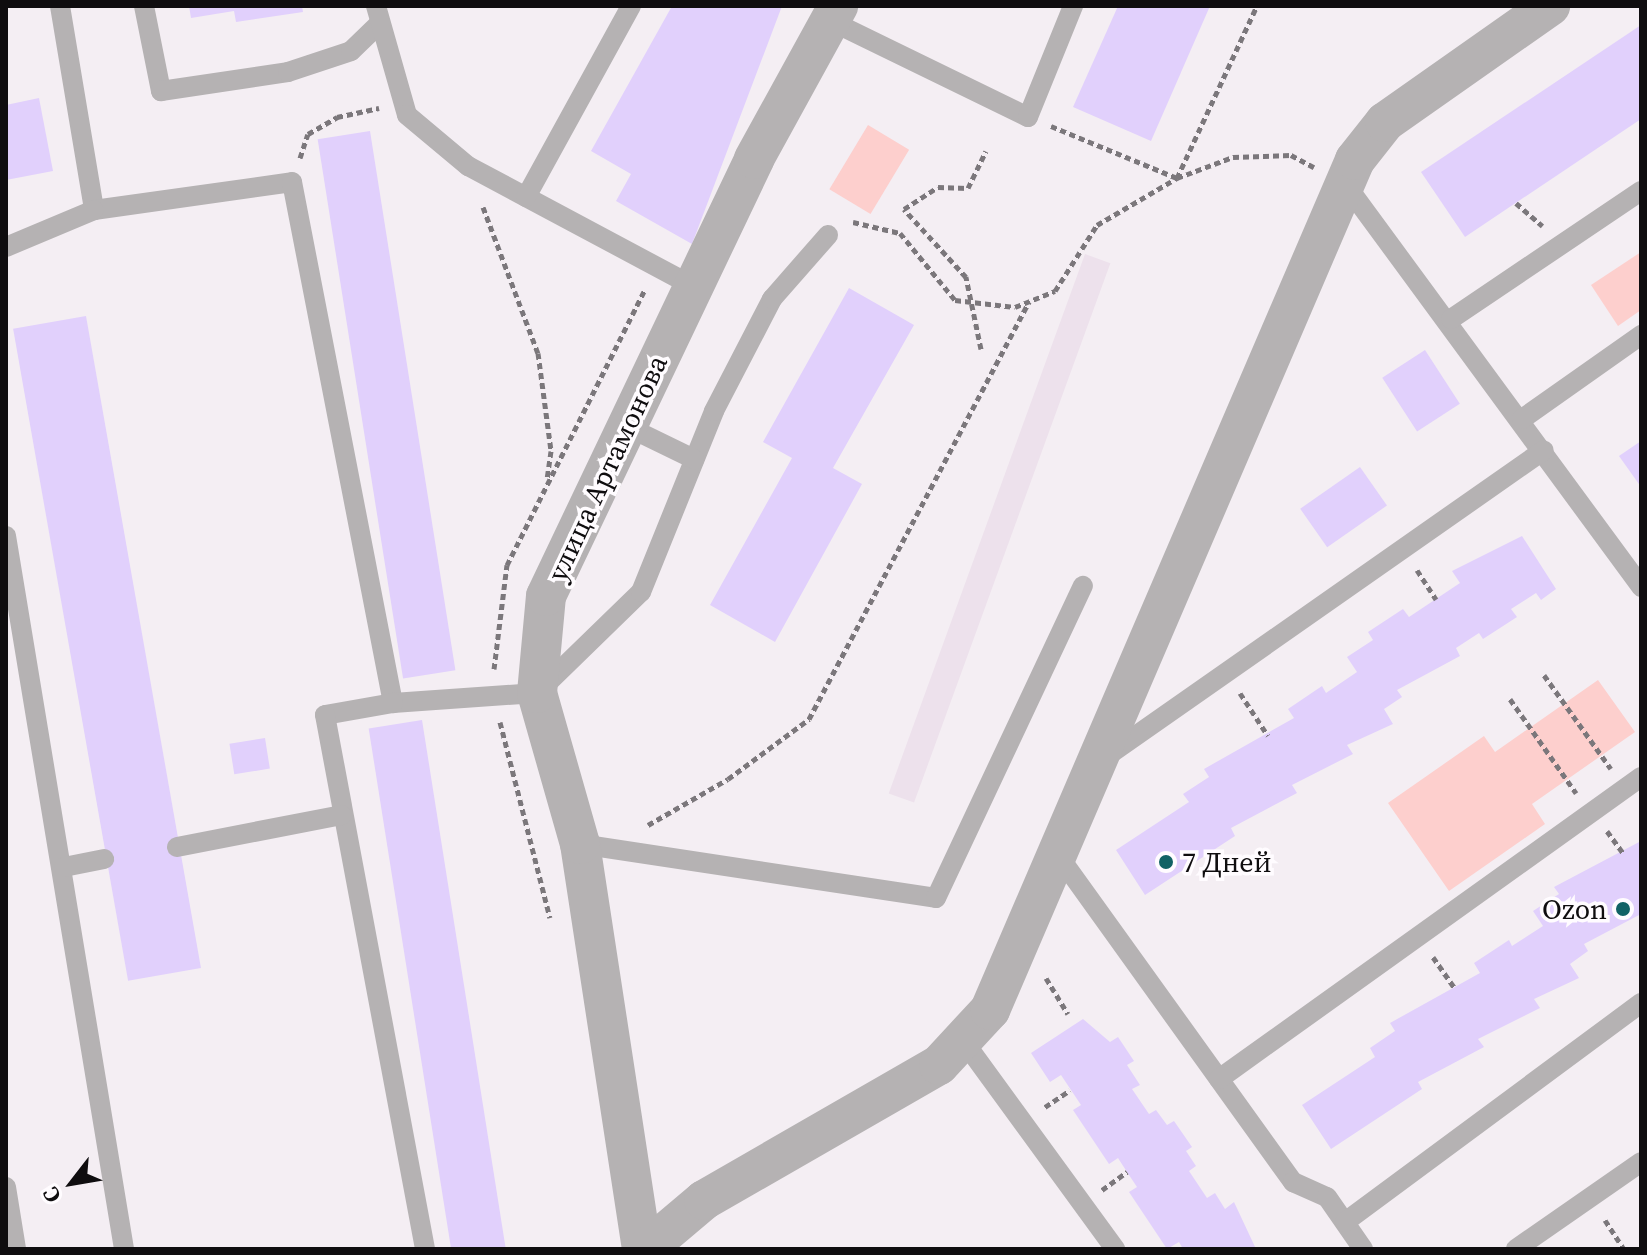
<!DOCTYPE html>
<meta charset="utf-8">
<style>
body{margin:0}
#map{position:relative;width:1647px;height:1255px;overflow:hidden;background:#f4eef3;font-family:"Source Serif 4",serif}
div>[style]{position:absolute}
.built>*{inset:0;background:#ede1ec;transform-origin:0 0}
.green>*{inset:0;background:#fdcfcd;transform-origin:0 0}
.building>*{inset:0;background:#e1d0fc;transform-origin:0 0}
.path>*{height:5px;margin-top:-2.5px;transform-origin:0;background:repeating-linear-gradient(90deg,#7b777b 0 6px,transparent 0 10px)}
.lane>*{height:20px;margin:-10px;padding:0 10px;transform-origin:10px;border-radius:10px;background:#b5b2b3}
.street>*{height:40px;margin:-20px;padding:0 20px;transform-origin:20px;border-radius:20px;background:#b5b2b3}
.dots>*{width:22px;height:22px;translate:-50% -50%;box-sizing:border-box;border:4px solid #fffcff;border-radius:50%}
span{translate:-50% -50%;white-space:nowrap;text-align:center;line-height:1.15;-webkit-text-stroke:7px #fffcff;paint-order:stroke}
.street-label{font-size:28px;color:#0f0d0f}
.poi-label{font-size:28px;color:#0f0d0f}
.left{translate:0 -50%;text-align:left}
.right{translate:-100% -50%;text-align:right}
.frame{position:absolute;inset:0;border:8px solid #0f0d0f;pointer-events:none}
.north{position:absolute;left:32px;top:1143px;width:80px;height:80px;-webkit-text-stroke:6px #fffcff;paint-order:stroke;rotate:239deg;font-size:22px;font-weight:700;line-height:32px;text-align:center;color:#0f0d0f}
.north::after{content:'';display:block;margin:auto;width:28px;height:36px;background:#0f0d0f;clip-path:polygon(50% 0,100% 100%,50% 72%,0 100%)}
</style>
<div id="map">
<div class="built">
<div style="left:1085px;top:254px;width:27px;height:574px;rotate:20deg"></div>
</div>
<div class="green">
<div style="left:868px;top:125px;width:48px;height:75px;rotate:31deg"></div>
<div style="clip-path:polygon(1641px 252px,1641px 310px,1618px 326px,1591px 285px)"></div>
<div style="clip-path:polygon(1598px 680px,1635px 732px,1532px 804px,1545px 824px,1449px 891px,1388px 803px,1484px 736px,1495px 752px)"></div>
</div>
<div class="building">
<div style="clip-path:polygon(189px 6px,302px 6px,303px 12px,236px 22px,234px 11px,191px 18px)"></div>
<div style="clip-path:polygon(672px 6px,782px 6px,692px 244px,616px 201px,631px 174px,591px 151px)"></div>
<div style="clip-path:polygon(1118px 6px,1210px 6px,1151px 141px,1073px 107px)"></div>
<div style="clip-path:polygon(1641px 25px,1641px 119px,1465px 237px,1421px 172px)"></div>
<div style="clip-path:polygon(39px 98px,53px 171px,6px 180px,6px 105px)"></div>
<div style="left:370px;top:131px;width:546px;height:53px;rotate:81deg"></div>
<div style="clip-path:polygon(849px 288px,914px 325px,833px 468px,862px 484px,775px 642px,710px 605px,792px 458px,763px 442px)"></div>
<div style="left:86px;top:316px;width:662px;height:74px;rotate:80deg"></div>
<div style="left:1425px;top:350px;width:64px;height:51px;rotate:57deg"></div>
<div style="clip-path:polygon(1641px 441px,1641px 487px,1619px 456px)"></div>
<div style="left:1360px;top:467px;width:47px;height:73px;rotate:55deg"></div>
<div style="clip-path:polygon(1522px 536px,1556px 589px,1541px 600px,1536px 593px,1511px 609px,1517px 617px,1483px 639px,1479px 633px,1456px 648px,1460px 656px,1397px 690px,1402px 697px,1384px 709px,1393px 724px,1347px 745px,1353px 754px,1292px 785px,1297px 793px,1231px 828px,1235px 836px,1145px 895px,1116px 850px,1189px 802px,1183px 794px,1209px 777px,1204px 769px,1294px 718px,1288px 709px,1322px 686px,1326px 693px,1357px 672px,1347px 657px,1373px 640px,1368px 632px,1403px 609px,1409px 617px,1460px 583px,1452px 571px)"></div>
<div style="left:422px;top:720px;width:536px;height:54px;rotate:81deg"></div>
<div style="left:265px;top:738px;width:31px;height:36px;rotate:81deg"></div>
<div style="clip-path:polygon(1641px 841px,1641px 914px,1584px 944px,1588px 951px,1570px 964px,1579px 978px,1534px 999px,1540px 1008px,1478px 1039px,1484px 1047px,1418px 1082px,1422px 1089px,1331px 1149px,1302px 1105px,1375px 1057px,1370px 1048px,1395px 1031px,1390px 1023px,1480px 973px,1474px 963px,1509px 940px,1512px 946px,1543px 926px,1533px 911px,1559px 894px,1554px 887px)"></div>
<div style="clip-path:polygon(1083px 1019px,1110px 1042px,1118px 1037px,1134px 1061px,1127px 1065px,1140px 1085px,1132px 1089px,1149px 1114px,1156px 1110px,1167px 1125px,1174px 1121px,1192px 1147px,1186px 1151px,1196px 1166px,1189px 1171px,1207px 1198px,1215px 1193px,1225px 1209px,1234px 1202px,1256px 1249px,1183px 1249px,1179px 1242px,1167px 1249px,1129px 1192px,1137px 1187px,1127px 1172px,1118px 1158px,1109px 1164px,1073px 1110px,1081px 1105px,1061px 1075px,1050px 1082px,1031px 1053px)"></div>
</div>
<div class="path">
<div style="left:1051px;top:126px;width:136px;rotate:22.4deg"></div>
<div style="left:1177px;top:178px;width:190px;rotate:-65.1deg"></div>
<div style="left:300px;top:158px;width:25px;rotate:-72deg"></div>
<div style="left:308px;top:134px;width:34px;rotate:-30deg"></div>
<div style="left:337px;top:117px;width:43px;rotate:-12.1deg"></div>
<div style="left:1516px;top:203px;width:35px;rotate:41deg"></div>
<div style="left:483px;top:207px;width:156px;rotate:69.4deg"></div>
<div style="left:538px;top:353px;width:99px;rotate:82.4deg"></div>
<div style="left:551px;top:451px;width:30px;rotate:98deg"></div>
<div style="left:853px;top:222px;width:48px;rotate:13.2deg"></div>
<div style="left:900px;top:233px;width:87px;rotate:50.6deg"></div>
<div style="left:955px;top:300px;width:60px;rotate:6.7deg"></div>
<div style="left:1015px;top:307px;width:43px;rotate:-21.8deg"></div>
<div style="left:1055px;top:291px;width:78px;rotate:-57.5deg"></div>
<div style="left:1097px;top:225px;width:93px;rotate:-30.4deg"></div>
<div style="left:1177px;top:178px;width:60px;rotate:-20.6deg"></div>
<div style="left:1233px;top:157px;width:58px;rotate:-2deg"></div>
<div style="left:1291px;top:155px;width:26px;rotate:28deg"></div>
<div style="left:981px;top:349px;width:74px;rotate:-101.8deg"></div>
<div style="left:966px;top:277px;width:92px;rotate:-132.4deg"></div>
<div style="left:904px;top:209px;width:40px;rotate:-32.9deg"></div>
<div style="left:938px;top:187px;width:30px;rotate:2deg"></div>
<div style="left:968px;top:188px;width:41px;rotate:-64.1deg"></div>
<div style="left:1417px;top:570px;width:35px;rotate:57deg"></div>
<div style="left:494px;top:669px;width:105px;rotate:-82.9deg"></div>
<div style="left:507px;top:565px;width:309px;rotate:-63.4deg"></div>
<div style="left:1544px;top:675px;width:115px;rotate:54.5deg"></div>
<div style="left:1240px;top:693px;width:51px;rotate:56.9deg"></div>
<div style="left:1510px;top:699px;width:115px;rotate:54.9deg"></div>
<div style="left:500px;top:722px;width:202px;rotate:75.7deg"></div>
<div style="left:648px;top:825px;width:92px;rotate:-29.9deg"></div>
<div style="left:728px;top:779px;width:101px;rotate:-36.5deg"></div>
<div style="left:809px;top:719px;width:472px;rotate:-62.2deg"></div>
<div style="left:1607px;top:831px;width:27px;rotate:54deg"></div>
<div style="left:1433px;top:957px;width:39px;rotate:55deg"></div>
<div style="left:1046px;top:978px;width:42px;rotate:58.6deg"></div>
<div style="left:1045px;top:1107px;width:30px;rotate:-34deg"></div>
<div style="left:1102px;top:1190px;width:31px;rotate:-36deg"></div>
<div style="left:1605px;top:1220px;width:35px;rotate:57deg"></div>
</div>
<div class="lane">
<div style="left:60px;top:6px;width:207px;rotate:80.5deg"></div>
<div style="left:94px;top:210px;width:200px;rotate:-8deg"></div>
<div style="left:292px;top:182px;width:531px;rotate:79.03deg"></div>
<div style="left:393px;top:703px;width:144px;rotate:-4deg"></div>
<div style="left:537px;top:693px;width:145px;rotate:-44.2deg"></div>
<div style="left:641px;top:592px;width:195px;rotate:-68deg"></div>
<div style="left:714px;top:411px;width:126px;rotate:-62.6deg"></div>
<div style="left:772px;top:299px;width:85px;rotate:-48.8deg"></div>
<div style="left:144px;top:6px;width:87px;rotate:78.7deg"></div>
<div style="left:161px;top:91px;width:128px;rotate:-8.5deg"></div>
<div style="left:288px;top:72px;width:66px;rotate:-18.4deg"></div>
<div style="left:351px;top:51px;width:37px;rotate:-44deg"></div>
<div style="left:376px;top:6px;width:113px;rotate:74.1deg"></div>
<div style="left:407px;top:115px;width:80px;rotate:39.9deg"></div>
<div style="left:468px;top:166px;width:255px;rotate:28.1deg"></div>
<div style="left:831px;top:21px;width:219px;rotate:26deg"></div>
<div style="left:1028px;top:117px;width:120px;rotate:-67.9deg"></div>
<div style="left:1346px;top:185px;width:499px;rotate:53.7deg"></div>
<div style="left:526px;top:197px;width:218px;rotate:-61.2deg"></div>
<div style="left:6px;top:247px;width:95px;rotate:-22.8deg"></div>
<div style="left:1451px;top:319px;width:229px;rotate:-34deg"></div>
<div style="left:1522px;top:419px;width:146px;rotate:-35.2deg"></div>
<div style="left:626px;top:426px;width:76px;rotate:25.9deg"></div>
<div style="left:6px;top:536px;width:723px;rotate:80.6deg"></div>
<div style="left:393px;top:703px;width:69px;rotate:170deg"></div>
<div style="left:325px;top:715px;width:543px;rotate:79.39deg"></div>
<div style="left:1107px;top:756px;width:533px;rotate:-35deg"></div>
<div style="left:580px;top:844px;width:360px;rotate:8.6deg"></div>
<div style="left:936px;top:898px;width:345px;rotate:-64.8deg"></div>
<div style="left:177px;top:847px;width:168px;rotate:-11deg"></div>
<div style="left:1058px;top:855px;width:403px;rotate:54.3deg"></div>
<div style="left:1293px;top:1182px;width:37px;rotate:24deg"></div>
<div style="left:1327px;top:1197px;width:63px;rotate:55.3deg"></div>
<div style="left:64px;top:867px;width:41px;rotate:-11.3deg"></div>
<div style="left:965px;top:1043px;width:255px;rotate:53.9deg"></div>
<div style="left:1219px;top:1079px;width:519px;rotate:-35.59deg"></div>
<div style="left:6px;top:1187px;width:63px;rotate:80.8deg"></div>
<div style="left:1345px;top:1222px;width:368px;rotate:-36.5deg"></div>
<div style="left:1516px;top:1249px;width:152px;rotate:-34.8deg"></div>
</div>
<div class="street">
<div style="left:642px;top:1249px;width:410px;rotate:-98.7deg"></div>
<div style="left:580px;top:844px;width:157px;rotate:-105.9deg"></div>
<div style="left:537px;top:693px;width:97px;rotate:-84.7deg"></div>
<div style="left:546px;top:596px;width:484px;rotate:-64.5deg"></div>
<div style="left:754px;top:159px;width:175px;rotate:-61.2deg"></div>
<div style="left:646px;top:1249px;width:76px;rotate:-40.2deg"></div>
<div style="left:704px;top:1200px;width:271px;rotate:-29.9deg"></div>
<div style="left:939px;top:1065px;width:75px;rotate:-47.2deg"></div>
<div style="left:990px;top:1010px;width:925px;rotate:-66.76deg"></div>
<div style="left:1355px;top:160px;width:48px;rotate:-51.7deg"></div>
<div style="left:1385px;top:122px;width:202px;rotate:-35.1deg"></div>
</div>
<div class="dots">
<div style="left:1166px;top:862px;background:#116265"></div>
<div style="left:1623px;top:909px;background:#116265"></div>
</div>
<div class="street-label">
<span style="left:607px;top:468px;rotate:-65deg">улица Артамонова</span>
</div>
<div class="poi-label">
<span class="left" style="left:1182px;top:862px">7 Дней</span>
<span class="right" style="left:1607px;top:909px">Ozon</span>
</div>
<div class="frame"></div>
<div class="north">С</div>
</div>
